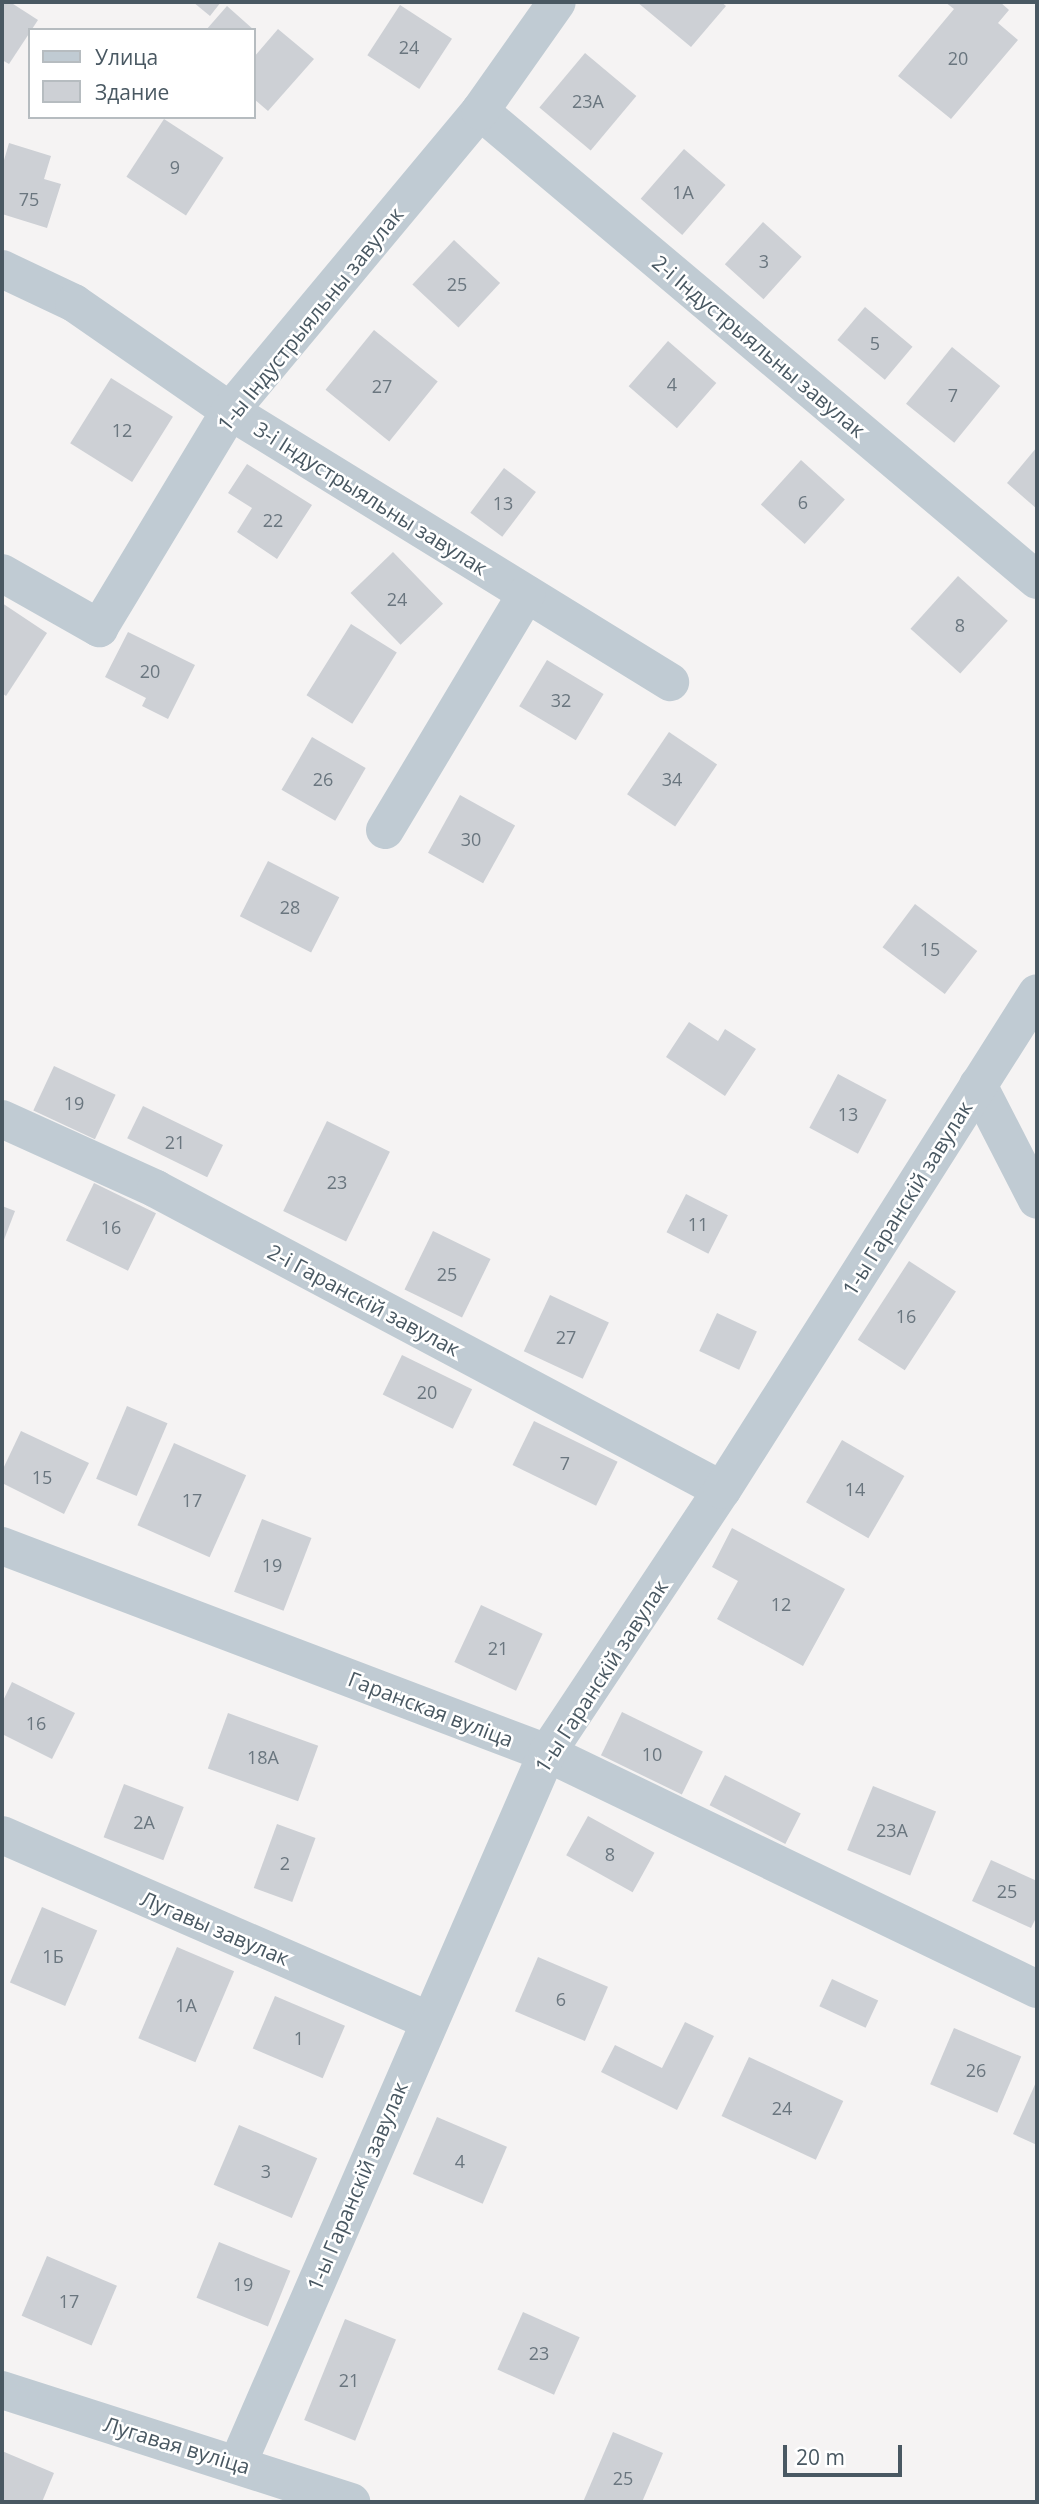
<!DOCTYPE html>
<meta charset="utf-8">
<style>
body{margin:0}
#map{position:relative;width:1039px;height:2504px;overflow:hidden;background:#f5f3f3;font-family:"Open Sans",sans-serif}
div>[style]{position:absolute}
.building>*{inset:0;background:#cdd0d5;transform-origin:0 0}
.minor>*{height:38px;margin:-19px;padding:0 19px;transform-origin:19px;border-radius:19px;background:#c0cbd3}
span{translate:-50% -50%;white-space:nowrap;text-align:center;line-height:1.15;-webkit-text-stroke:5px #fff;paint-order:stroke}
.number-label{font-size:18px;color:#6a767f}
.number-label span{-webkit-text-stroke-width:0}
.street-label{font-size:21px;color:#495862}
.frame{position:absolute;inset:0;border:4px solid #495862;pointer-events:none}
.legend{position:absolute;left:28px;top:28px;width:228px;height:91px;box-sizing:border-box;background:#fff;border:2px solid #b6bcc0;margin:0;padding:9px 12px;list-style:none;font-size:21px;color:#495862}
.legend li{display:flex;align-items:center;gap:14px;height:35px}
.legend b{width:35px;border:2px solid #b6bcc0}
.scale{position:absolute;left:783px;top:2445px;width:119px;height:32px;box-sizing:border-box;border:4px solid #495862;border-top:0;padding-left:9px;font-size:21px;line-height:24px;white-space:nowrap;color:#495862;-webkit-text-stroke:5px #fff;paint-order:stroke}
</style>
<div id="map">
<div class="building">
<div style="clip-path:polygon(2px 2px,10px 2px,38px 20px,9px 64px,2px 60px)"></div>
<div style="clip-path:polygon(193px 2px,221px 2px,210px 16px)"></div>
<div style="clip-path:polygon(637px 2px,721px 2px,726px 6px,691px 47px)"></div>
<div style="clip-path:polygon(945px 2px,1000px 2px,1009px 10px,998px 23px,1018px 40px,951px 119px,898px 76px,954px 9px)"></div>
<div style="left:400px;top:5px;width:62px;height:60px;rotate:33deg"></div>
<div style="clip-path:polygon(227px 6px,254px 30px,206px 30px)"></div>
<div style="clip-path:polygon(278px 29px,314px 59px,268px 111px,254px 99px,254px 57px)"></div>
<div style="left:585px;top:53px;width:67px;height:71px;rotate:40deg"></div>
<div style="left:164px;top:119px;width:71px;height:69px;rotate:33deg"></div>
<div style="clip-path:polygon(9px 143px,51px 156px,44px 179px,61px 184px,47px 228px,2px 214px,2px 167px)"></div>
<div style="left:684px;top:149px;width:55px;height:66px;rotate:41deg"></div>
<div style="left:763px;top:222px;width:52px;height:57px;rotate:42deg"></div>
<div style="left:454px;top:240px;width:63px;height:61px;rotate:43deg"></div>
<div style="left:865px;top:307px;width:62px;height:43px;rotate:40deg"></div>
<div style="left:374px;top:330px;width:82px;height:77px;rotate:39deg"></div>
<div style="left:668px;top:341px;width:64px;height:60px;rotate:41deg"></div>
<div style="left:952px;top:347px;width:62px;height:73px;rotate:39deg"></div>
<div style="left:111px;top:378px;width:73px;height:77px;rotate:32deg"></div>
<div style="clip-path:polygon(1037px 447px,1037px 509px,1007px 483px)"></div>
<div style="left:801px;top:460px;width:59px;height:60px;rotate:42deg"></div>
<div style="clip-path:polygon(247px 464px,312px 505px,277px 559px,237px 532px,252px 508px,228px 493px)"></div>
<div style="left:504px;top:468px;width:40px;height:56px;rotate:37deg"></div>
<div style="left:393px;top:552px;width:72px;height:59px;rotate:46deg"></div>
<div style="left:958px;top:576px;width:67px;height:71px;rotate:42deg"></div>
<div style="clip-path:polygon(2px 603px,47px 633px,6px 696px,2px 693px)"></div>
<div style="left:351px;top:624px;width:54px;height:84px;rotate:32deg"></div>
<div style="clip-path:polygon(128px 632px,195px 665px,168px 719px,142px 706px,146px 698px,105px 677px)"></div>
<div style="left:547px;top:660px;width:66px;height:54px;rotate:31deg"></div>
<div style="left:669px;top:732px;width:58px;height:75px;rotate:34deg"></div>
<div style="left:312px;top:737px;width:62px;height:61px;rotate:30deg"></div>
<div style="left:460px;top:795px;width:63px;height:66px;rotate:29deg"></div>
<div style="left:268px;top:861px;width:80px;height:62px;rotate:27deg"></div>
<div style="left:915px;top:904px;width:78px;height:54px;rotate:37deg"></div>
<div style="clip-path:polygon(689px 1022px,718px 1041px,725px 1029px,756px 1049px,725px 1096px,666px 1057px)"></div>
<div style="left:54px;top:1066px;width:68px;height:49px;rotate:25deg"></div>
<div style="left:838px;top:1074px;width:55px;height:61px;rotate:28deg"></div>
<div style="left:143px;top:1106px;width:89px;height:36px;rotate:26deg"></div>
<div style="left:327px;top:1121px;width:70px;height:100px;rotate:26deg"></div>
<div style="left:94px;top:1183px;width:69px;height:64px;rotate:26deg"></div>
<div style="left:686px;top:1194px;width:47px;height:43px;rotate:27deg"></div>
<div style="clip-path:polygon(2px 1206px,15px 1211px,2px 1245px)"></div>
<div style="left:433px;top:1231px;width:64px;height:65px;rotate:26deg"></div>
<div style="left:909px;top:1261px;width:56px;height:94px;rotate:33deg"></div>
<div style="left:550px;top:1295px;width:65px;height:62px;rotate:25deg"></div>
<div style="left:717px;top:1313px;width:44px;height:42px;rotate:25deg"></div>
<div style="left:402px;top:1355px;width:78px;height:44px;rotate:26deg"></div>
<div style="left:127px;top:1406px;width:44px;height:79px;rotate:23deg"></div>
<div style="left:534px;top:1421px;width:93px;height:49px;rotate:26deg"></div>
<div style="clip-path:polygon(21px 1431px,89px 1463px,64px 1514px,2px 1483px,2px 1471px)"></div>
<div style="left:842px;top:1440px;width:72px;height:72px;rotate:30deg"></div>
<div style="left:174px;top:1443px;width:79px;height:90px;rotate:24deg"></div>
<div style="left:262px;top:1519px;width:53px;height:78px;rotate:21deg"></div>
<div style="clip-path:polygon(732px 1528px,845px 1589px,803px 1666px,717px 1619px,738px 1581px,712px 1567px)"></div>
<div style="left:481px;top:1605px;width:68px;height:63px;rotate:25deg"></div>
<div style="clip-path:polygon(12px 1682px,75px 1713px,52px 1759px,2px 1734px,2px 1703px)"></div>
<div style="left:622px;top:1712px;width:90px;height:48px;rotate:26deg"></div>
<div style="left:228px;top:1713px;width:96px;height:59px;rotate:20deg"></div>
<div style="left:725px;top:1775px;width:85px;height:34px;rotate:27deg"></div>
<div style="left:124px;top:1784px;width:64px;height:57px;rotate:21deg"></div>
<div style="left:873px;top:1786px;width:68px;height:69px;rotate:22deg"></div>
<div style="left:588px;top:1816px;width:76px;height:45px;rotate:29deg"></div>
<div style="left:277px;top:1824px;width:41px;height:68px;rotate:20deg"></div>
<div style="clip-path:polygon(991px 1860px,1037px 1881px,1037px 1916px,1031px 1928px,972px 1901px)"></div>
<div style="left:42px;top:1907px;width:60px;height:82px;rotate:23deg"></div>
<div style="left:177px;top:1947px;width:62px;height:99px;rotate:23deg"></div>
<div style="left:538px;top:1957px;width:76px;height:59px;rotate:23deg"></div>
<div style="left:832px;top:1979px;width:51px;height:30px;rotate:25deg"></div>
<div style="left:275px;top:1996px;width:76px;height:57px;rotate:23deg"></div>
<div style="clip-path:polygon(685px 2022px,714px 2036px,677px 2110px,601px 2072px,615px 2045px,662px 2068px)"></div>
<div style="left:954px;top:2028px;width:73px;height:61px;rotate:23deg"></div>
<div style="left:749px;top:2057px;width:104px;height:65px;rotate:25deg"></div>
<div style="clip-path:polygon(1037px 2080px,1037px 2145px,1013px 2134px)"></div>
<div style="left:437px;top:2117px;width:76px;height:62px;rotate:23deg"></div>
<div style="left:239px;top:2125px;width:85px;height:65px;rotate:23deg"></div>
<div style="left:219px;top:2242px;width:77px;height:60px;rotate:22deg"></div>
<div style="left:47px;top:2256px;width:76px;height:65px;rotate:23deg"></div>
<div style="left:523px;top:2312px;width:62px;height:63px;rotate:24deg"></div>
<div style="left:345px;top:2319px;width:55px;height:109px;rotate:22deg"></div>
<div style="clip-path:polygon(613px 2432px,663px 2453px,642px 2502px,583px 2502px)"></div>
<div style="clip-path:polygon(2px 2451px,54px 2473px,42px 2502px,2px 2502px)"></div>
</div>
<div class="minor">
<div style="left:480px;top:111px;width:728px;rotate:40.1deg"></div>
<div style="left:2px;top:269px;width:80px;rotate:25.3deg"></div>
<div style="left:74px;top:303px;width:190px;rotate:34.7deg"></div>
<div style="left:230px;top:411px;width:517px;rotate:31.63deg"></div>
<div style="left:2px;top:573px;width:112px;rotate:29.6deg"></div>
<div style="left:99px;top:628px;width:253px;rotate:-58.9deg"></div>
<div style="left:230px;top:411px;width:391px;rotate:-50.2deg"></div>
<div style="left:480px;top:111px;width:133px;rotate:-54.8deg"></div>
<div style="left:385px;top:830px;width:275px;rotate:-59.1deg"></div>
<div style="left:978px;top:1085px;width:129px;rotate:62.8deg"></div>
<div style="left:2px;top:1119px;width:169px;rotate:24.4deg"></div>
<div style="left:156px;top:1189px;width:641px;rotate:28deg"></div>
<div style="left:2px;top:1546px;width:583px;rotate:20.8deg"></div>
<div style="left:547px;top:1753px;width:544px;rotate:25.72deg"></div>
<div style="left:2px;top:1835px;width:464px;rotate:23.5deg"></div>
<div style="left:2px;top:2390px;width:367px;rotate:17.8deg"></div>
<div style="left:238px;top:2463px;width:774px;rotate:-66.48deg"></div>
<div style="left:547px;top:1753px;width:316px;rotate:-56.4deg"></div>
<div style="left:722px;top:1490px;width:588px;rotate:-57.63deg"></div>
</div>
<div class="number-label">
<span style="left:409px;top:47px">24</span>
<span style="left:958px;top:58px">20</span>
<span style="left:588px;top:101px">23А</span>
<span style="left:175px;top:167px">9</span>
<span style="left:683px;top:192px">1А</span>
<span style="left:29px;top:199px">75</span>
<span style="left:764px;top:261px">3</span>
<span style="left:457px;top:284px">25</span>
<span style="left:875px;top:343px">5</span>
<span style="left:672px;top:384px">4</span>
<span style="left:382px;top:386px">27</span>
<span style="left:953px;top:395px">7</span>
<span style="left:122px;top:430px">12</span>
<span style="left:803px;top:502px">6</span>
<span style="left:503px;top:503px">13</span>
<span style="left:273px;top:520px">22</span>
<span style="left:397px;top:599px">24</span>
<span style="left:960px;top:625px">8</span>
<span style="left:150px;top:671px">20</span>
<span style="left:561px;top:700px">32</span>
<span style="left:323px;top:779px">26</span>
<span style="left:672px;top:779px">34</span>
<span style="left:471px;top:839px">30</span>
<span style="left:290px;top:907px">28</span>
<span style="left:930px;top:949px">15</span>
<span style="left:74px;top:1103px">19</span>
<span style="left:848px;top:1114px">13</span>
<span style="left:175px;top:1142px">21</span>
<span style="left:337px;top:1182px">23</span>
<span style="left:698px;top:1224px">11</span>
<span style="left:111px;top:1227px">16</span>
<span style="left:447px;top:1274px">25</span>
<span style="left:906px;top:1316px">16</span>
<span style="left:566px;top:1337px">27</span>
<span style="left:427px;top:1392px">20</span>
<span style="left:565px;top:1463px">7</span>
<span style="left:42px;top:1477px">15</span>
<span style="left:855px;top:1489px">14</span>
<span style="left:192px;top:1500px">17</span>
<span style="left:272px;top:1565px">19</span>
<span style="left:781px;top:1604px">12</span>
<span style="left:498px;top:1648px">21</span>
<span style="left:36px;top:1723px">16</span>
<span style="left:652px;top:1754px">10</span>
<span style="left:263px;top:1757px">18А</span>
<span style="left:144px;top:1822px">2А</span>
<span style="left:892px;top:1830px">23А</span>
<span style="left:610px;top:1854px">8</span>
<span style="left:285px;top:1863px">2</span>
<span style="left:1007px;top:1891px">25</span>
<span style="left:53px;top:1956px">1Б</span>
<span style="left:561px;top:1999px">6</span>
<span style="left:186px;top:2005px">1А</span>
<span style="left:299px;top:2038px">1</span>
<span style="left:976px;top:2070px">26</span>
<span style="left:782px;top:2108px">24</span>
<span style="left:460px;top:2161px">4</span>
<span style="left:266px;top:2171px">3</span>
<span style="left:243px;top:2284px">19</span>
<span style="left:69px;top:2301px">17</span>
<span style="left:539px;top:2353px">23</span>
<span style="left:349px;top:2380px">21</span>
<span style="left:623px;top:2478px">25</span>
</div>
<div class="street-label">
<span style="left:310px;top:319px;rotate:-51deg">1-ы Індустрыяльны завулак</span>
<span style="left:759px;top:346px;rotate:40deg">2-і Індустрыяльны завулак</span>
<span style="left:371px;top:498px;rotate:32deg">3-і Індустрыяльны завулак</span>
<span style="left:907px;top:1198px;rotate:-58deg">1-ы Гаранскій завулак</span>
<span style="left:364px;top:1300px;rotate:28deg">2-і Гаранскій завулак</span>
<span style="left:601px;top:1676px;rotate:-57deg">1-ы Гаранскій завулак</span>
<span style="left:431px;top:1709px;rotate:21deg">Гаранская вуліца</span>
<span style="left:215px;top:1928px;rotate:23deg">Лугавы завулак</span>
<span style="left:357px;top:2186px;rotate:-67deg">1-ы Гаранскій завулак</span>
<span style="left:177px;top:2445px;rotate:17deg">Лугавая вуліца</span>
</div>
<div class="frame"></div>
<ul class="legend">
<li><b style="height:9px;background:#c0cbd3"></b>Улица</li>
<li><b style="height:19px;background:#cdd0d5"></b>Здание</li>
</ul>
<div class="scale">20 m</div>
</div>
